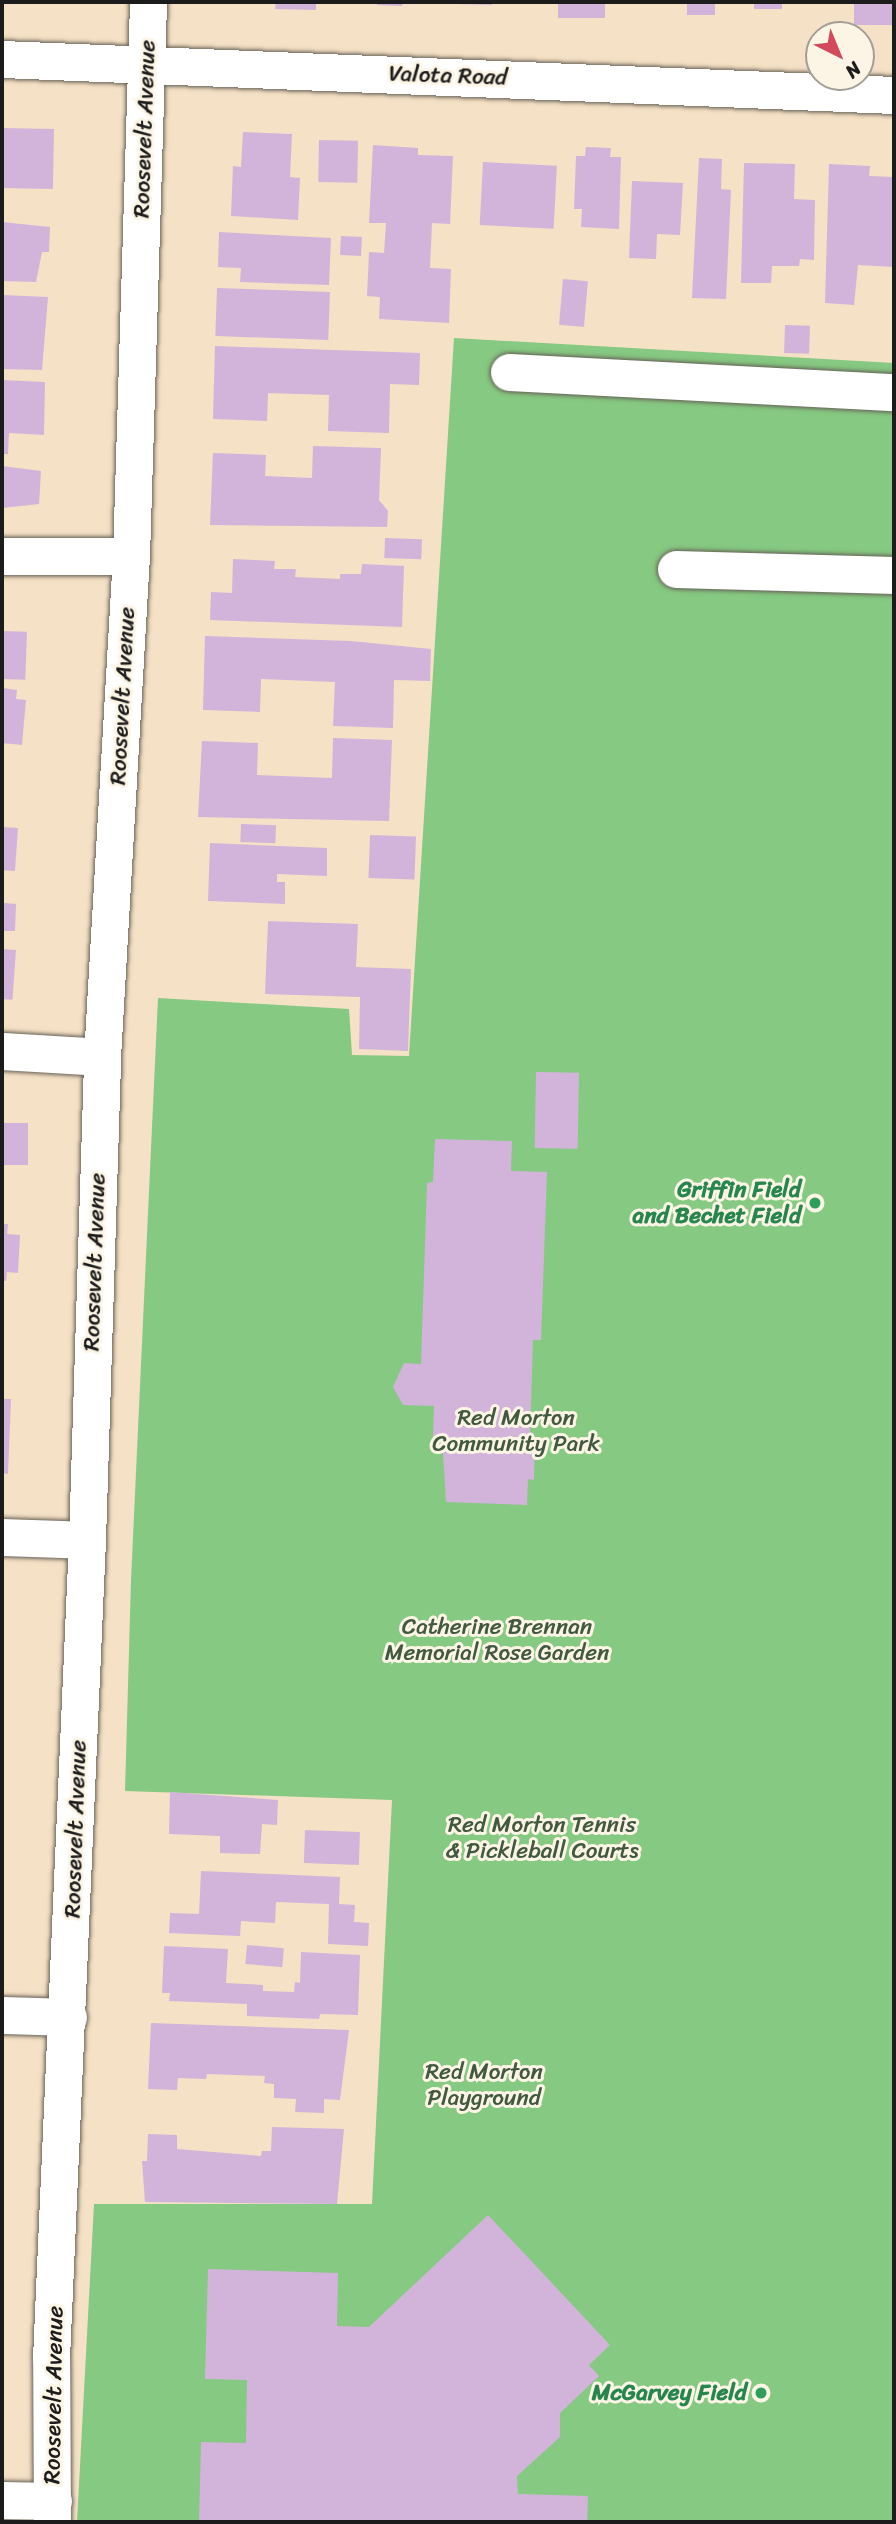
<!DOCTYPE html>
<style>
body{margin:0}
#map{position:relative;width:896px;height:2524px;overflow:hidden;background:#f5e1c5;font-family:Sriracha,sans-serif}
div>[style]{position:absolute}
.green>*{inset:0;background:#86c982}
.building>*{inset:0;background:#d2b4db;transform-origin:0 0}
.roads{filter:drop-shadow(0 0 2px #686157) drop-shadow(0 0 2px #686157)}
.minor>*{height:37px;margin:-18.5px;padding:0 18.5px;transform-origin:18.5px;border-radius:18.5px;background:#fff}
.dots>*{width:19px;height:19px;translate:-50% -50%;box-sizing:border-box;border:4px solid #fcf5e5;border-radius:50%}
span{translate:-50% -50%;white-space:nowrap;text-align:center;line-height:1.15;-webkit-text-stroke:6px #fcf5e5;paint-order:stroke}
.street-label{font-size:23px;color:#1c1c1c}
.leisure-label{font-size:23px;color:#27864d;font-weight:700}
.right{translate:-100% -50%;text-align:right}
.park-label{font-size:23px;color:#415940}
.frame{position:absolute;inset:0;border:4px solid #1c1c1c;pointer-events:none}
.north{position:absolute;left:805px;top:21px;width:70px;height:70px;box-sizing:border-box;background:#fcf5e5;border:2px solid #a29e95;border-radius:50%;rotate:137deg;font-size:19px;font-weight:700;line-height:28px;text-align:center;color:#1c1c1c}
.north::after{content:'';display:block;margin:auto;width:24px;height:32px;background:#d1495b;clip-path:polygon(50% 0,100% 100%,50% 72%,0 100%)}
</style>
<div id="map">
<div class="green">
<div style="clip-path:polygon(454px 338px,894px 363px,894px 2522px,77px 2522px,94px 2204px,372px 2204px,392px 1800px,125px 1791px,131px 1580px,158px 998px,349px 1009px,352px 1055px,409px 1056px)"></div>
</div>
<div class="building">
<div style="clip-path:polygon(276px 2px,316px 2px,316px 10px,275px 9px)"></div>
<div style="clip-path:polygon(377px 2px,403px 2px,402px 6px,377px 5px)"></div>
<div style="clip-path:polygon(456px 2px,492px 2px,492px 5px,456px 4px)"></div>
<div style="left:558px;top:2px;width:47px;height:16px"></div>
<div style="left:687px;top:2px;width:28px;height:13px"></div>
<div style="left:754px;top:2px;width:28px;height:7px"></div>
<div style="left:854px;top:2px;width:40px;height:23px"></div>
<div style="left:2px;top:128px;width:52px;height:60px;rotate:1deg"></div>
<div style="clip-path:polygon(243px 132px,292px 134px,290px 177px,300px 178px,298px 220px,231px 216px,233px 166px,241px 167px)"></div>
<div style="left:319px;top:140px;width:39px;height:42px;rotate:1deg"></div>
<div style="clip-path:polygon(373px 145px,418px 148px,418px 155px,453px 156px,450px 224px,432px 223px,430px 268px,451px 269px,449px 323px,379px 319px,380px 297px,367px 296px,369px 252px,384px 253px,386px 223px,369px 223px)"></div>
<div style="clip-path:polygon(586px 147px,611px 148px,610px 157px,621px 157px,619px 229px,581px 227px,582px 209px,574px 209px,576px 156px,585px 156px)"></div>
<div style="clip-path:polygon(699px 158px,722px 159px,721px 189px,731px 190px,726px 299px,692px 298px)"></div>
<div style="left:483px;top:162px;width:74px;height:63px;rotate:3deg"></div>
<div style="clip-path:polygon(744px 163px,795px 164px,794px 199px,815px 200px,814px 260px,800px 259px,799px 266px,772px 266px,771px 283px,741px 283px)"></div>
<div style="clip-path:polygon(829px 164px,870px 166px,869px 176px,894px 177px,894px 267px,858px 265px,854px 305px,825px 303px)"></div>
<div style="clip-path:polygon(632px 181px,683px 183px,680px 235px,657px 234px,656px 259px,629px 258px)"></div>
<div style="clip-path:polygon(2px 222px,50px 227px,49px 252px,42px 252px,36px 282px,2px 281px)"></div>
<div style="clip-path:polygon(219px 232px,331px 238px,329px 285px,240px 282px,241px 268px,218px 267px)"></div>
<div style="left:341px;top:236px;width:21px;height:19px;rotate:3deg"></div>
<div style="left:563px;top:279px;width:25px;height:46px;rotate:5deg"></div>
<div style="left:217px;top:288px;width:113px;height:48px;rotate:2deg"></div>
<div style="clip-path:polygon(2px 295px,48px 297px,42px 370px,2px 369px)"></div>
<div style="left:785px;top:325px;width:25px;height:28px;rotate:2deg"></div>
<div style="clip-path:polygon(215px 346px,420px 353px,419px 385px,390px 384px,389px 433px,328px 431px,329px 395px,268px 393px,267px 421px,213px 419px)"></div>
<div style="clip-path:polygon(2px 380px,45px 382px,44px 435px,9px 433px,8px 454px,2px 454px)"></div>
<div style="clip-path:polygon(313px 446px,381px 448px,379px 500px,388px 511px,387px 527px,210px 525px,213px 453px,266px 455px,265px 476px,312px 478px)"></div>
<div style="clip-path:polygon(2px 466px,41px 471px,39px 504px,2px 508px)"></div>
<div style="left:385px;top:538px;width:37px;height:20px;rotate:2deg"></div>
<div style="clip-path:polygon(233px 559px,275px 561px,274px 569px,296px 569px,295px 577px,340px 579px,340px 574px,361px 574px,362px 564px,404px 566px,402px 627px,210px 620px,211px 592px,232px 593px)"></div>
<div style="left:2px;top:631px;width:25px;height:48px;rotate:2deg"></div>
<div style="clip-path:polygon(205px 636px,351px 641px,431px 649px,430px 681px,394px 680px,393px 728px,333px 726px,335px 682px,261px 679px,260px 712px,203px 710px)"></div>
<div style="clip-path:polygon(2px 688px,17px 690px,16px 699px,26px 700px,22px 745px,2px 743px)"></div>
<div style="clip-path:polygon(333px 738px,392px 740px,389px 821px,198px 817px,202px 741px,258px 743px,257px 775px,332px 778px)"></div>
<div style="left:241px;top:824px;width:35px;height:18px;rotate:2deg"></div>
<div style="left:2px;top:827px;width:16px;height:43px;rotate:4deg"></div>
<div style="left:370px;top:835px;width:46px;height:43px;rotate:2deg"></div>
<div style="clip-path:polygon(210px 843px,327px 848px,327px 876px,277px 874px,277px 882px,285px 882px,285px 904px,208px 901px)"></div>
<div style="clip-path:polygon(2px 875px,4px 903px,16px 904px,15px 931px,2px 931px)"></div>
<div style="clip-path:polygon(268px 921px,358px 924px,356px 967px,411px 969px,408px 1051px,359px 1049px,360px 997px,265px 994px)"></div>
<div style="left:2px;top:949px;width:14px;height:50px;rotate:4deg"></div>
<div style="left:536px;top:1072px;width:43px;height:76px;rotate:1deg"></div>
<div style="left:2px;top:1123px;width:26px;height:42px"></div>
<div style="clip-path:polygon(435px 1139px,512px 1141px,511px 1171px,547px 1172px,541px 1340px,533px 1340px,530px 1436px,535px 1436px,534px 1480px,528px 1479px,527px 1505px,446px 1502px,442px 1438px,433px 1438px,434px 1406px,403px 1405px,393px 1387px,404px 1363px,421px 1364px,427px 1183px,433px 1182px)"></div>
<div style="clip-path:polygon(2px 1224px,8px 1224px,7px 1234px,20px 1235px,18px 1273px,7px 1272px,6px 1281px,2px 1281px)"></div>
<div style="clip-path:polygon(2px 1399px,11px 1399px,8px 1474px,2px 1473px)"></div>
<div style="clip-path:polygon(170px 1792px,278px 1800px,277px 1825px,262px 1824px,260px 1854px,220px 1853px,220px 1836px,169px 1834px)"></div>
<div style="left:305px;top:1830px;width:55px;height:33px;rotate:2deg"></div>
<div style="clip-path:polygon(201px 1871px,340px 1877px,339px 1904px,355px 1905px,354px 1922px,369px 1923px,368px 1946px,328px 1944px,329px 1904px,276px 1902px,275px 1923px,241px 1921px,240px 1936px,169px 1933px,170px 1913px,199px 1914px)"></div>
<div style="left:247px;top:1945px;width:37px;height:19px;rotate:5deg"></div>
<div style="clip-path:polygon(164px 1946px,228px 1949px,226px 1983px,263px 1985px,263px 1991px,294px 1992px,295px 1982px,300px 1983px,301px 1952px,360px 1955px,358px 2015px,320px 2014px,319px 2019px,247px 2016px,247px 2004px,169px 2001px,170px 1993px,162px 1993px)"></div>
<div style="clip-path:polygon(151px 2023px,349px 2030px,340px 2100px,324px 2099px,324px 2113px,295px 2112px,296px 2099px,274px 2098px,274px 2084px,264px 2083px,265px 2076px,207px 2074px,206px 2079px,178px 2078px,177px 2090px,148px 2089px)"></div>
<div style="clip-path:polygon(272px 2127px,344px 2129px,337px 2204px,145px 2202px,142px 2161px,147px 2161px,148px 2134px,177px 2135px,177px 2149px,261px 2156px,262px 2151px,271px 2151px)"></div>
<div style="clip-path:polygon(488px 2215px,610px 2345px,589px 2365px,599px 2376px,560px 2413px,560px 2437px,517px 2476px,518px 2494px,588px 2496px,587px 2522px,199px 2522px,201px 2442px,246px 2443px,247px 2380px,205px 2379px,208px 2269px,338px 2273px,337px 2326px,369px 2327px)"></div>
</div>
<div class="roads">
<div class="minor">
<div style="left:2px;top:59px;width:893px;rotate:2.31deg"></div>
<div style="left:509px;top:372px;width:386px;rotate:3deg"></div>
<div style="left:2px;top:556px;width:129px"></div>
<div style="left:676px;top:569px;width:218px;rotate:1.6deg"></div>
<div style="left:2px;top:1051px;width:100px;rotate:3.4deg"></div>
<div style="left:2px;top:1537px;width:85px;rotate:2deg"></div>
<div style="left:2px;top:2015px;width:66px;rotate:1.7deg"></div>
<div style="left:2px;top:2500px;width:51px;rotate:1.1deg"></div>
<div style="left:52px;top:2522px;width:164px;rotate:-90.3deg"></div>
<div style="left:51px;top:2358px;width:819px;rotate:-87.48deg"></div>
<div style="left:87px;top:1540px;width:483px;rotate:-88.2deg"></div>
<div style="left:102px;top:1057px;width:502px;rotate:-86.69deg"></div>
<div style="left:131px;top:556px;width:554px;rotate:-88.24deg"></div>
</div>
</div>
<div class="dots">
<div style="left:815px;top:1203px;background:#2e9e5b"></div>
<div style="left:761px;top:2393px;background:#2e9e5b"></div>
</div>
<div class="street-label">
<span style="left:448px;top:76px;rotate:2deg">Valota Road</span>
<span style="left:145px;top:129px;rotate:-88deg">Roosevelt Avenue</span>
<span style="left:123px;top:696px;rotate:-87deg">Roosevelt Avenue</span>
<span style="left:95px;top:1262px;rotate:-88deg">Roosevelt Avenue</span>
<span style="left:76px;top:1829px;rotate:-88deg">Roosevelt Avenue</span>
<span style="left:54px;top:2395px;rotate:-89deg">Roosevelt Avenue</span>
</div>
<div class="leisure-label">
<span class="right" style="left:801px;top:1203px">Griffin Field<br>and Bechet Field</span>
<span class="right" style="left:747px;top:2393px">McGarvey Field</span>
</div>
<div class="park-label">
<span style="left:516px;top:1431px">Red Morton<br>Community Park</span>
<span style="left:497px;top:1640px">Catherine Brennan<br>Memorial Rose Garden</span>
<span style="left:542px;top:1838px">Red Morton Tennis<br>&amp; Pickleball Courts</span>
<span style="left:484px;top:2085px">Red Morton<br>Playground</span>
</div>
<div class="frame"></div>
<div class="north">N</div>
</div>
